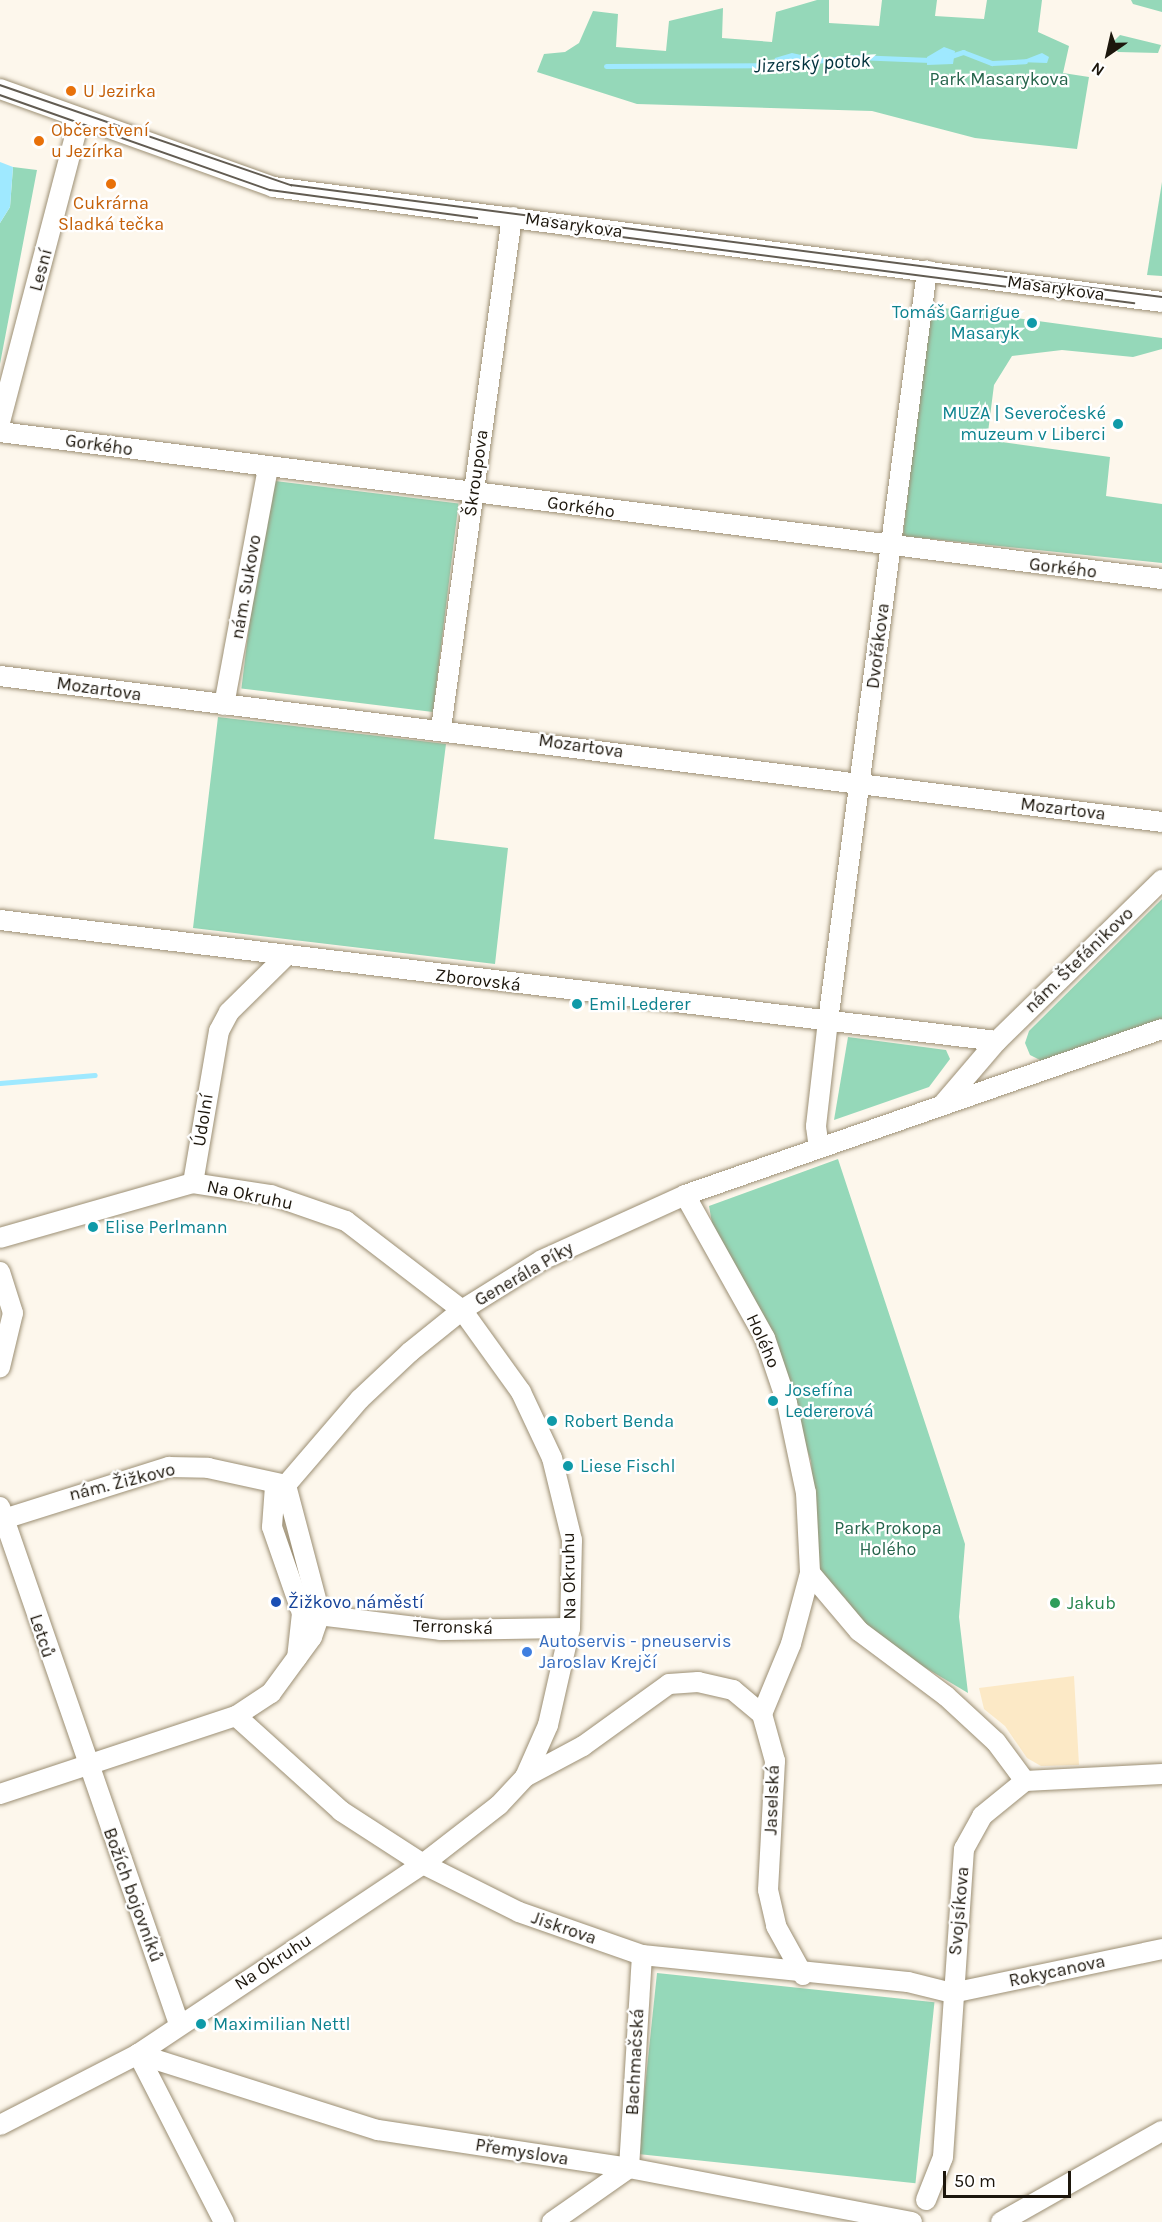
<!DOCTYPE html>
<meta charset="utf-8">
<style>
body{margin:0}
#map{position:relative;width:1162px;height:2222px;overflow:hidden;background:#fdf7ec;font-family:Karla,sans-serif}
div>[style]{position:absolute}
.built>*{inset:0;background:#fce9c6}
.green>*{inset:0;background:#95d8b9;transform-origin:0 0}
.water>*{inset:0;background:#9fe9ff}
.stream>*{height:5px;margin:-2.5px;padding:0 2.5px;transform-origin:2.5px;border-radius:2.5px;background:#9fe9ff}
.roads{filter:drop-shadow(0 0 2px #9c8f74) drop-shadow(0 0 2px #9c8f74)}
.minor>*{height:20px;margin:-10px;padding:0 10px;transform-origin:10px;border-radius:10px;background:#fff}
.tram>*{height:1.5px;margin:-0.75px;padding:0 0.75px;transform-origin:0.75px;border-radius:0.75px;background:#625c52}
.dots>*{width:16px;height:16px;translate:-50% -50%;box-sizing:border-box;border:3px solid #fff;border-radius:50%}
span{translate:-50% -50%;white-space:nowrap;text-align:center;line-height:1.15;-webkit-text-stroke:4.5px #fff;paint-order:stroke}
.park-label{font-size:18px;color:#25644b}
.food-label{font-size:18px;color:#c56008}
.left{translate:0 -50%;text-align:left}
.street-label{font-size:18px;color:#1c160c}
.culture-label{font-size:18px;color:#0d838f}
.right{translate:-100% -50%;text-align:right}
.transit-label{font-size:18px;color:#164399}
.leisure-label{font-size:18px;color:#27864d}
.shop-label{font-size:18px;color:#366cbe}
.water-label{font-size:20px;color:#01313c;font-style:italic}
.north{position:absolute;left:1078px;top:24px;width:60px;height:60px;-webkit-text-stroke:4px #fff;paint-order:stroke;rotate:214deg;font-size:16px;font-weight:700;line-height:24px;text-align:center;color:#1c160c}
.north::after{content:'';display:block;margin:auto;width:21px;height:27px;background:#1c160c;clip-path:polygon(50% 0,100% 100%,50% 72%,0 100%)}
.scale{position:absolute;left:943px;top:2171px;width:128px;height:27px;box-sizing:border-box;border:3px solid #1c160c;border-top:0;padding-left:8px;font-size:18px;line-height:21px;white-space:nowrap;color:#1c160c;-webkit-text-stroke:4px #fff;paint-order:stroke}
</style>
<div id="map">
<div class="built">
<div style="clip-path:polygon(1074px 1676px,1079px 1765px,1041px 1766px,1027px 1758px,1005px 1726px,984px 1709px,979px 1688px)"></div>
</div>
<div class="green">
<div style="clip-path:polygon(817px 0,829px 0,829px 23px,879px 26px,882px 0,937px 0,935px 16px,984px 19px,987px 0,1042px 0,1038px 32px,1069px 46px,1063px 73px,1089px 77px,1077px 149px,975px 138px,872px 111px,637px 104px,537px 72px,544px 54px,565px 52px,579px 43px,593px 11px,618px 14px,616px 47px,666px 51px,669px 21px,723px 8px,722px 38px,772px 42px,776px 12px)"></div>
<div style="clip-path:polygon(1131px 0,1162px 0,1162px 12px,1133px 4px)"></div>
<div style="clip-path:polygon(1120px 35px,1161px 45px,1158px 53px,1118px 52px,1111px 44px)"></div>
<div style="clip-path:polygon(13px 167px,37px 170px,0 364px,0 223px,10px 207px)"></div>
<div style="clip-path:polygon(1162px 182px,1162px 276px,1147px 275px)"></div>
<div style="clip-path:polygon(929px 306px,1162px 338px,1162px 349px,1133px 357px,1062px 350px,1012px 356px,994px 385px,987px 440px,1110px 457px,1106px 496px,1162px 504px,1162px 563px,903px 536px)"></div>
<div style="left:267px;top:480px;width:193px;height:210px;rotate:7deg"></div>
<div style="clip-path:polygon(218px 717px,446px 744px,434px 839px,508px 848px,495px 964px,193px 928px)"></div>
<div style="clip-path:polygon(1162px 899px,1162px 1021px,1042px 1061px,1030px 1055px,1025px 1043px,1029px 1031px)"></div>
<div style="clip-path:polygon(848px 1037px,946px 1050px,950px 1059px,929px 1087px,834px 1120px)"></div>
<div style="clip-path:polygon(838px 1159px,965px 1544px,959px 1617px,968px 1693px,867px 1633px,845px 1598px,820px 1576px,811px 1461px,769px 1335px,712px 1223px,709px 1206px)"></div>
<div style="left:657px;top:1973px;width:279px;height:182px;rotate:6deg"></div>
</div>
<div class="water">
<div style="clip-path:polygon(944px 47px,955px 51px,953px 64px,927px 65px,927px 57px)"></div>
<div style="clip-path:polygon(792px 53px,810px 57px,810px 68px,772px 71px,775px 58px)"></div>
<div style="clip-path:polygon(1042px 53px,1049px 57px,1047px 63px,1019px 62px)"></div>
<div style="clip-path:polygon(0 162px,13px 167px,10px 207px,0 223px)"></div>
</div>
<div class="stream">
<div style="left:951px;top:56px;width:13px;rotate:-18deg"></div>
<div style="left:963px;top:52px;width:31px;rotate:21deg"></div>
<div style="left:992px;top:63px;width:33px;rotate:-3deg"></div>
<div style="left:805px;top:62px;width:50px;rotate:-5.7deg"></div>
<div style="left:855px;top:57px;width:75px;rotate:2.3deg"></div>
<div style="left:606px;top:66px;width:169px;rotate:-0.3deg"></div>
<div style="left:0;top:1083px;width:95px;rotate:-4.8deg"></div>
</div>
<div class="roads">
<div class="minor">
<div style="left:0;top:89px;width:290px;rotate:19.7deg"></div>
<div style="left:273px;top:187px;width:896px;rotate:7.37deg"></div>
<div style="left:0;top:422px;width:314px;rotate:-75.3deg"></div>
<div style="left:0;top:432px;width:1171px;rotate:7.21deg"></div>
<div style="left:0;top:676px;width:1171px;rotate:7.16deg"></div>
<div style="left:224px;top:705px;width:241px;rotate:-79.5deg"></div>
<div style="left:441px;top:728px;width:516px;rotate:-82.09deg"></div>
<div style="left:0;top:920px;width:1004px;rotate:6.92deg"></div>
<div style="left:944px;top:1103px;width:82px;rotate:-49.5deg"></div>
<div style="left:997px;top:1041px;width:231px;rotate:-44.3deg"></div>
<div style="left:819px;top:1148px;width:22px;rotate:-98deg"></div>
<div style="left:816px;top:1126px;width:106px;rotate:-83.5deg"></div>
<div style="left:828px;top:1021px;width:757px;rotate:-82.48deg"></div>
<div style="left:685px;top:1195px;width:164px;rotate:60.8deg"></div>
<div style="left:765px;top:1338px;width:69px;rotate:71.3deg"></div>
<div style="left:787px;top:1403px;width:92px;rotate:78.1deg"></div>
<div style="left:806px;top:1493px;width:80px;rotate:87.1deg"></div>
<div style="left:810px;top:1573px;width:73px;rotate:105deg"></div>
<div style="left:791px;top:1644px;width:76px;rotate:112.5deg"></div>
<div style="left:0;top:1238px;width:201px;rotate:-15.9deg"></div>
<div style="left:193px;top:1183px;width:154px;rotate:-80.3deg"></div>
<div style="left:219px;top:1031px;width:21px;rotate:-62deg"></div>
<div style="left:229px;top:1012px;width:80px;rotate:-44.5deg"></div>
<div style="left:0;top:1272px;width:43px;rotate:72.4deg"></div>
<div style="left:13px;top:1313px;width:56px;rotate:103.5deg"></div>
<div style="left:286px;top:1485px;width:113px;rotate:-49.3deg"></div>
<div style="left:360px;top:1399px;width:69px;rotate:-43.2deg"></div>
<div style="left:410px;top:1352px;width:67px;rotate:-38.9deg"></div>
<div style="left:462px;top:1310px;width:94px;rotate:-32deg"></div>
<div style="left:542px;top:1260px;width:157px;rotate:-24.4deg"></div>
<div style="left:685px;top:1195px;width:505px;rotate:-19.19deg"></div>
<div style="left:275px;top:1486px;width:41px;rotate:94.2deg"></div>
<div style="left:272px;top:1527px;width:91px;rotate:70.8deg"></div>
<div style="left:302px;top:1613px;width:45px;rotate:96.3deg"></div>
<div style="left:0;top:1507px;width:547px;rotate:70.9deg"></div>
<div style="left:7px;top:1518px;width:170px;rotate:-17.5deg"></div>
<div style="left:169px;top:1467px;width:39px;rotate:1deg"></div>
<div style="left:208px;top:1468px;width:80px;rotate:12.3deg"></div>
<div style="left:810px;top:1573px;width:76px;rotate:49.8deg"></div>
<div style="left:859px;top:1631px;width:109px;rotate:36.8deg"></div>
<div style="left:946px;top:1696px;width:68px;rotate:42.6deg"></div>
<div style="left:996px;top:1742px;width:49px;rotate:53.4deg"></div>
<div style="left:302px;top:1613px;width:139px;rotate:7deg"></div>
<div style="left:440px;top:1630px;width:130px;rotate:-0.9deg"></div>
<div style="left:236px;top:1716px;width:142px;rotate:42.1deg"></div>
<div style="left:341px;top:1811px;width:98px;rotate:32.9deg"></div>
<div style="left:423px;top:1864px;width:107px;rotate:26.6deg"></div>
<div style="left:519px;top:1912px;width:130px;rotate:19.3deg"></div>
<div style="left:642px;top:1955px;width:267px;rotate:5.8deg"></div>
<div style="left:908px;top:1982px;width:45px;rotate:14deg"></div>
<div style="left:952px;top:1993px;width:215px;rotate:-11.8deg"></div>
<div style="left:525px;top:1777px;width:66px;rotate:-28.1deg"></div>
<div style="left:583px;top:1746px;width:106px;rotate:-35.8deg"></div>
<div style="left:669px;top:1684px;width:29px;rotate:-4deg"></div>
<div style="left:698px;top:1682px;width:36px;rotate:13deg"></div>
<div style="left:733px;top:1690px;width:38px;rotate:40deg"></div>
<div style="left:762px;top:1714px;width:49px;rotate:74.5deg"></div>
<div style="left:775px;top:1761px;width:129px;rotate:93.1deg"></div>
<div style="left:768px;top:1890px;width:37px;rotate:77deg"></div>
<div style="left:776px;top:1926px;width:56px;rotate:61.1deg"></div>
<div style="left:0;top:1794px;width:249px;rotate:-18.3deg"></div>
<div style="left:236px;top:1716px;width:42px;rotate:-33.3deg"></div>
<div style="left:271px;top:1693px;width:69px;rotate:-53.8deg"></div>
<div style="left:312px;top:1637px;width:24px;rotate:-71deg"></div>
<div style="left:320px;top:1614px;width:133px;rotate:-104.8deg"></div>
<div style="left:138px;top:2054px;width:252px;rotate:17.6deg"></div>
<div style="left:378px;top:2130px;width:254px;rotate:8.6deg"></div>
<div style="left:629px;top:2168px;width:288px;rotate:10.8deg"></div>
<div style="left:138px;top:2054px;width:189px;rotate:62.9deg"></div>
<div style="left:0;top:2125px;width:155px;rotate:-27.2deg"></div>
<div style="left:138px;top:2054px;width:343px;rotate:-33.7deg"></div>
<div style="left:423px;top:1864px;width:96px;rotate:-37.8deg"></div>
<div style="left:499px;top:1805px;width:38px;rotate:-47deg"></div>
<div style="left:525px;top:1777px;width:57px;rotate:-66.1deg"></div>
<div style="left:548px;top:1725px;width:99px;rotate:-77.2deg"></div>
<div style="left:570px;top:1628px;width:88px;rotate:-88.7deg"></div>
<div style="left:572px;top:1540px;width:84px;rotate:-103.7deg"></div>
<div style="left:552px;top:1458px;width:73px;rotate:-115.2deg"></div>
<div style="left:521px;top:1392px;width:101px;rotate:-125.7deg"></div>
<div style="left:462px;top:1310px;width:146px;rotate:-142.5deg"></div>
<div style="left:346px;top:1221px;width:79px;rotate:-160.9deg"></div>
<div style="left:271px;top:1195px;width:79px;rotate:-171.3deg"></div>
<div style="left:926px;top:2200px;width:46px;rotate:-68.4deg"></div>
<div style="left:943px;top:2157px;width:309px;rotate:-86.1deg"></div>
<div style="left:964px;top:1849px;width:38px;rotate:-61deg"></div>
<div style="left:982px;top:1816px;width:55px;rotate:-39.1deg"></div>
<div style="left:1025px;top:1781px;width:137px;rotate:-2.9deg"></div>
<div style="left:552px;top:2222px;width:94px;rotate:-35deg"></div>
<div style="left:629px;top:2168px;width:213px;rotate:-86.5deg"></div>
<div style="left:1001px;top:2222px;width:185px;rotate:-29.5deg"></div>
</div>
</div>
<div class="tram">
<div style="left:0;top:85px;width:308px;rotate:19deg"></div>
<div style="left:291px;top:185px;width:878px;rotate:7.33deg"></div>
<div style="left:0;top:95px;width:286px;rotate:19.4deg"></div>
<div style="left:270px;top:190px;width:209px;rotate:7.7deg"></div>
<div style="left:560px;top:229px;width:579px;rotate:7.35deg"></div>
</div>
<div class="dots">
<div style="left:71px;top:91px;background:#e8710a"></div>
<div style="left:39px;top:141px;background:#e8710a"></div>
<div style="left:111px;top:184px;background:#e8710a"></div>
<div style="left:1032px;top:323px;background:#0f9aa8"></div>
<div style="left:1118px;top:424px;background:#0f9aa8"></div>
<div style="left:577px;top:1004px;background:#0f9aa8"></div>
<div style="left:93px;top:1227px;background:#0f9aa8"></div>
<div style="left:773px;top:1401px;background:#0f9aa8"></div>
<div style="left:552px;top:1421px;background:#0f9aa8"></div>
<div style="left:568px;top:1466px;background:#0f9aa8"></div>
<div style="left:276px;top:1602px;background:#1a4fb4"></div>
<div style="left:1055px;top:1603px;background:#2e9e5b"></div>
<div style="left:527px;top:1652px;background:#3f7fe0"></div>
<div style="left:201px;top:2024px;background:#0f9aa8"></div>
</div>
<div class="park-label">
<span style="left:999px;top:79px">Park Masarykova</span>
<span style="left:888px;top:1539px">Park Prokopa<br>Holého</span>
</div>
<div class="food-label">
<span class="left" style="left:83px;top:91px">U Jezirka</span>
<span class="left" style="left:51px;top:141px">Občerstvení<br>u Jezírka</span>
<span style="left:111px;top:214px">Cukrárna<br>Sladká tečka</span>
</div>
<div class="street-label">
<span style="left:574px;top:225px;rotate:8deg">Masarykova</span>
<span style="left:41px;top:270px;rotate:-75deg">Lesní</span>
<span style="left:1056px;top:288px;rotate:8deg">Masarykova</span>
<span style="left:99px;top:445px;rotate:8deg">Gorkého</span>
<span style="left:476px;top:473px;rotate:-82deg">Škroupova</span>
<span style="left:581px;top:507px;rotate:8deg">Gorkého</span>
<span style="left:1063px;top:568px;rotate:7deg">Gorkého</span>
<span style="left:246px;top:587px;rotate:-80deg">nám. Sukovo</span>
<span style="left:878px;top:646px;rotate:-83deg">Dvořákova</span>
<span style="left:99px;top:689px;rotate:8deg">Mozartova</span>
<span style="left:581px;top:746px;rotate:8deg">Mozartova</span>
<span style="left:1063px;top:809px;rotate:7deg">Mozartova</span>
<span style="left:1079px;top:960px;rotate:-44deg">nám. Štefánikovo</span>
<span style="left:478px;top:980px;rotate:7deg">Zborovská</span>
<span style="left:203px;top:1120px;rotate:-81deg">Údolní</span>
<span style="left:250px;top:1195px;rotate:12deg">Na Okruhu</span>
<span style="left:524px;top:1274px;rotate:-30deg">Generála Píky</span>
<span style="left:763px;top:1341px;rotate:66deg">Holého</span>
<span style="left:122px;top:1482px;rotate:-14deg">nám. Žižkovo</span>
<span style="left:569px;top:1576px;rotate:-91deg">Na Okruhu</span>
<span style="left:453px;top:1627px;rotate:2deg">Terronská</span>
<span style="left:42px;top:1636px;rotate:72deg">Letců</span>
<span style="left:772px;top:1800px;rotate:-88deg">Jaselská</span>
<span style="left:133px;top:1895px;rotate:70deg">Božích bojovníků</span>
<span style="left:959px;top:1911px;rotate:-85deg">Svojsíkova</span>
<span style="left:564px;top:1928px;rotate:19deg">Jiskrova</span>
<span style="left:273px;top:1962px;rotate:-33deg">Na Okruhu</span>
<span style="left:1057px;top:1971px;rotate:-12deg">Rokycanova</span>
<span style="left:635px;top:2062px;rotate:-87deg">Bachmačská</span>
<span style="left:522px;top:2152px;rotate:9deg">Přemyslova</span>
</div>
<div class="culture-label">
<span class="right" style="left:1020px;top:323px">Tomáš Garrigue<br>Masaryk</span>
<span class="right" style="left:1106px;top:424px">MUZA | Severočeské<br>muzeum v Liberci</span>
<span class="left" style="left:589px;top:1004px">Emil Lederer</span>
<span class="left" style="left:105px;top:1227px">Elise Perlmann</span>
<span class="left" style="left:785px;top:1401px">Josefína<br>Ledererová</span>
<span class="left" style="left:564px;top:1421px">Robert Benda</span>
<span class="left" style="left:580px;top:1466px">Liese Fischl</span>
<span class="left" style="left:213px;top:2024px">Maximilian Nettl</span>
</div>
<div class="transit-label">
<span class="left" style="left:288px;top:1602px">Žižkovo náměstí</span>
</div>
<div class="leisure-label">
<span class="left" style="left:1067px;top:1603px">Jakub</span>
</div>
<div class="shop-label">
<span class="left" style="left:539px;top:1652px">Autoservis - pneuservis<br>Jaroslav Krejčí</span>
</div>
<div class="water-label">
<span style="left:812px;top:63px;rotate:-3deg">Jizerský potok</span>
</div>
<div class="north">N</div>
<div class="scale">50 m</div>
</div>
